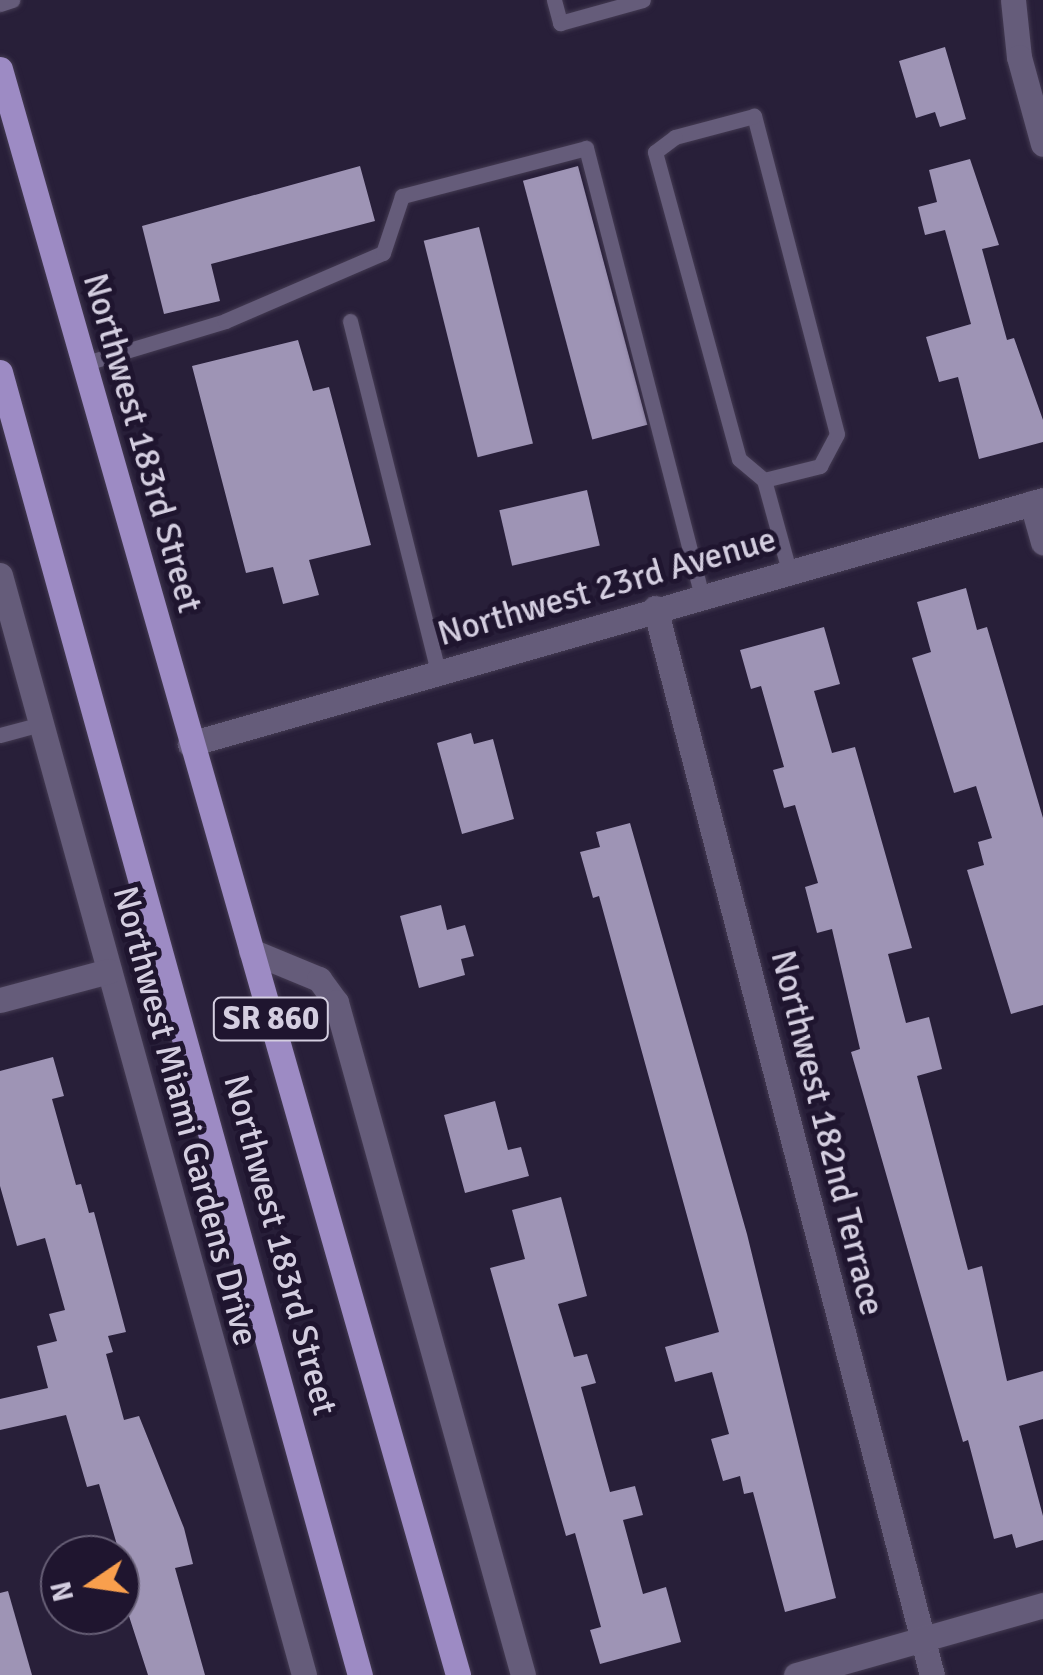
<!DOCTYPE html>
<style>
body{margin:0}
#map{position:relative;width:1043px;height:1675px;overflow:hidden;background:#281f39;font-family:Signika,sans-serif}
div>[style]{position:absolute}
.building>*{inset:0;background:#9e94b5;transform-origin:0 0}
.roads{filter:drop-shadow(0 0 2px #443b52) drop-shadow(0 0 2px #443b52)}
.lane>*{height:15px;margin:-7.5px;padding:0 7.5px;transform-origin:7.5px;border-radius:7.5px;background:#655c7a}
.street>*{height:25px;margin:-12.5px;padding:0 12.5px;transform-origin:12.5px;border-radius:12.5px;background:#655c7a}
.primary>*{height:25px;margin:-12.5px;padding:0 12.5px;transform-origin:12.5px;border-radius:12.5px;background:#9d8bc4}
span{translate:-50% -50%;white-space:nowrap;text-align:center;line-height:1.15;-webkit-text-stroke:10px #1f152f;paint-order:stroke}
.shield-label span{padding:2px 8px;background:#1f152f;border:2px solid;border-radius:8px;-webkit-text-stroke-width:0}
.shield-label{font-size:32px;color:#d4cee0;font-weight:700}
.street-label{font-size:35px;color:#d4cee0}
.north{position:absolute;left:40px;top:1535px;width:100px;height:100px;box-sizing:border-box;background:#1f152f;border:2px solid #675f76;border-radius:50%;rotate:257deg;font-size:28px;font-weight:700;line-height:40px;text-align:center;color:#d4cee0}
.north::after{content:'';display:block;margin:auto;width:35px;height:45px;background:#f99f4d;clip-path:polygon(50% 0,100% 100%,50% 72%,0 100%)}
</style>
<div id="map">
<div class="building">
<div style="clip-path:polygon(945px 47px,966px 119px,940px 127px,935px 112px,916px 118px,899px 61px)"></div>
<div style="clip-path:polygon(970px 159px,999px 245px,982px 249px,1007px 340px,1014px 338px,1043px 420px,1043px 442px,979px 459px,958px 377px,939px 382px,926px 337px,971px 324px,945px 230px,925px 235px,918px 207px,937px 202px,929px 170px)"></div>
<div style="clip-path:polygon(360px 166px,375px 221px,211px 264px,220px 301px,164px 314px,142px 226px)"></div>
<div style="left:578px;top:166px;width:268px;height:57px;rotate:75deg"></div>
<div style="left:479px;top:227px;width:223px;height:57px;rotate:76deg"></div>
<div style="clip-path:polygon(298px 340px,313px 391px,329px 387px,371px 545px,309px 560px,319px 595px,283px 604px,273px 567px,246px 573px,192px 366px)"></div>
<div style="left:587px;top:490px;width:57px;height:90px;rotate:77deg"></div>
<div style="clip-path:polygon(966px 588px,977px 630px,987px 627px,1043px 818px,1043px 1005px,1011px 1014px,967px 870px,984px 865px,978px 842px,992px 838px,976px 786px,954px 793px,912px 658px,931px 652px,917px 602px)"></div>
<div style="clip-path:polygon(824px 627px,840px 684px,814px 691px,832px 753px,855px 747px,912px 948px,888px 954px,906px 1023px,929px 1017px,942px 1069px,917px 1076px,968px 1270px,982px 1266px,1007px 1381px,1043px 1371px,1043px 1419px,1019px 1426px,1043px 1516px,1043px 1540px,1016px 1548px,1012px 1534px,994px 1539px,968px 1440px,963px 1442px,851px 1052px,860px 1049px,832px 929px,817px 933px,805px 887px,818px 883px,795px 805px,784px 808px,773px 770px,784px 767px,761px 686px,751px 689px,740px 650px)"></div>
<div style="clip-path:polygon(471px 733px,474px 744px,493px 739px,514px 819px,462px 834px,437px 743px)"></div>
<div style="clip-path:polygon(630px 823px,747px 1234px,836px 1598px,785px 1612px,753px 1492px,744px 1494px,740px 1476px,723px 1481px,711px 1439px,729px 1434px,712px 1372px,675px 1382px,665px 1347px,719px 1332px,599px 896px,593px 898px,580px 852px,600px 847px,596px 832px)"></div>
<div style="clip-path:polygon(441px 905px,447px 930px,465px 925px,474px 956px,461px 959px,465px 975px,419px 988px,400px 916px)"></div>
<div style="clip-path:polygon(53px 1057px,64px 1096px,52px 1099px,76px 1185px,81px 1184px,89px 1213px,94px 1212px,126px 1332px,108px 1336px,113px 1352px,106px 1354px,124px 1420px,139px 1416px,184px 1528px,193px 1564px,175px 1568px,205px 1675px,148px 1675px,127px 1610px,120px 1612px,120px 1555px,99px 1484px,87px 1487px,66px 1415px,0 1430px,0 1399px,48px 1388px,37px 1346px,57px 1341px,49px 1314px,65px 1310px,45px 1238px,17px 1246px,0 1186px,0 1071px)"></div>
<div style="clip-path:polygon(495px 1101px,508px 1150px,521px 1147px,529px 1176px,465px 1193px,444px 1115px)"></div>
<div style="clip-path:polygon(561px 1197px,587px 1296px,558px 1304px,574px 1357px,587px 1354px,596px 1383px,581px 1387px,610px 1492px,635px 1486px,643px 1515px,623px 1520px,643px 1594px,666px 1587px,681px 1642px,600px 1664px,590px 1630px,601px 1627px,575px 1533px,566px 1536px,490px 1268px,525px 1259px,512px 1210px)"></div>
<div style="clip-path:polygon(8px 1591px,32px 1675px,0 1675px,0 1593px)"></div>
</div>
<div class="roads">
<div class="lane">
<div style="left:554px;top:0;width:24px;rotate:75deg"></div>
<div style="left:560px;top:23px;width:86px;rotate:-15.5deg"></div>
<div style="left:0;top:4px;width:13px;rotate:-18deg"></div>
<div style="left:350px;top:321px;width:362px;rotate:75.9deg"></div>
<div style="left:83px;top:364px;width:148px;rotate:-16.8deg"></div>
<div style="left:225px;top:321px;width:172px;rotate:-23.3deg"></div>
<div style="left:383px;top:253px;width:60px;rotate:-71.6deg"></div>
<div style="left:402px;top:196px;width:190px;rotate:-14.6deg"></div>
<div style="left:586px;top:148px;width:462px;rotate:75.5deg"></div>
<div style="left:764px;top:480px;width:58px;rotate:-14deg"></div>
<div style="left:820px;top:466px;width:36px;rotate:-62deg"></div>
<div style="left:837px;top:434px;width:329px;rotate:-104.6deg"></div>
<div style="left:754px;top:116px;width:82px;rotate:165.1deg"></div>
<div style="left:675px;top:137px;width:25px;rotate:143deg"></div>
<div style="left:655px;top:152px;width:318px;rotate:74.7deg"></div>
<div style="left:739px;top:459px;width:33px;rotate:40deg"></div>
<div style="left:764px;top:480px;width:94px;rotate:74.6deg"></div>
<div style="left:0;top:735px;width:42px;rotate:-15deg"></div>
</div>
<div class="street">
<div style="left:1013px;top:0;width:57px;rotate:84deg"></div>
<div style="left:1019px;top:57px;width:90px;rotate:74.6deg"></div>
<div style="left:1032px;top:503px;width:41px;rotate:74.2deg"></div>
<div style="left:0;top:575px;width:1141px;rotate:74.55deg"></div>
<div style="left:655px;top:608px;width:1102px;rotate:75.45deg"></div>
<div style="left:190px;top:744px;width:887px;rotate:-15.96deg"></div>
<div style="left:251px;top:951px;width:74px;rotate:22.4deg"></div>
<div style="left:319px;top:979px;width:29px;rotate:54deg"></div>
<div style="left:336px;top:1002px;width:698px;rotate:74.47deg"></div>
<div style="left:0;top:1000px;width:113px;rotate:-14.9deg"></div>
<div style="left:796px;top:1675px;width:257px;rotate:-15.8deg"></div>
</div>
<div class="primary">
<div style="left:0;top:69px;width:1670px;rotate:74.08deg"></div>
<div style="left:0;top:372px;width:1352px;rotate:74.56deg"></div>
</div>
</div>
<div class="shield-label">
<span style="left:271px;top:1019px">SR 860</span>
</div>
<div class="street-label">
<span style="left:142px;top:443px;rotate:74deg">Northwest 183rd Street</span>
<span style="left:607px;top:587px;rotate:-16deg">Northwest 23rd Avenue</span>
<span style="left:185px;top:1116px;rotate:75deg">Northwest Miami Gardens Drive</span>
<span style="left:827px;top:1133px;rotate:76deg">Northwest 182nd Terrace</span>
<span style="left:280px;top:1245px;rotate:75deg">Northwest 183rd Street</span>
</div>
<div class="north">N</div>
</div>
